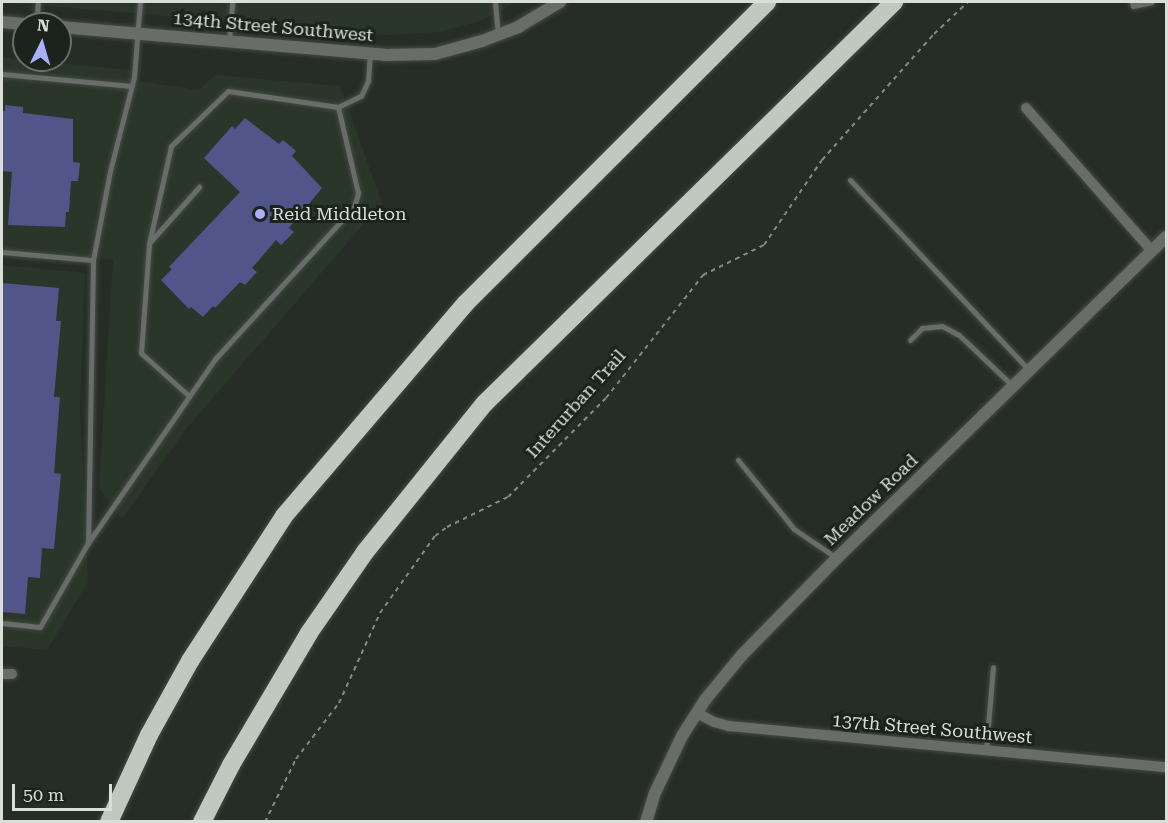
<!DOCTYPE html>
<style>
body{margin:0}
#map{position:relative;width:1168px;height:823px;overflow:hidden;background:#262d26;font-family:"Roboto Serif",serif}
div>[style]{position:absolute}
.built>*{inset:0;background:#2a362a}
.building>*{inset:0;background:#525589}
.path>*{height:2px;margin-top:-1px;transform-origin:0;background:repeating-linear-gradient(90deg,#838983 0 4.5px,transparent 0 9px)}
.roads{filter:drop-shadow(0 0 2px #434943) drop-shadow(0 0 2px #434943)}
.service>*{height:5px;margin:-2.5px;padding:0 2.5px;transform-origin:2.5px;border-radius:2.5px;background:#696d69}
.minor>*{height:10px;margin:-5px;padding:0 5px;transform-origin:5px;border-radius:5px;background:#696d69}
.tertiary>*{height:12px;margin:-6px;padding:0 6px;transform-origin:6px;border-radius:6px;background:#696d69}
.motorway>*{height:18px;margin:-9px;padding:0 9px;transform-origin:9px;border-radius:9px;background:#c0c9c0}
.dots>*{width:16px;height:16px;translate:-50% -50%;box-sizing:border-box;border:3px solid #1c231c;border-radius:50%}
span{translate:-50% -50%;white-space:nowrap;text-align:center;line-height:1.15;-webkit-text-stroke:6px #1c231c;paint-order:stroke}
.street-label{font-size:18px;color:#d9ded9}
.poi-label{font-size:18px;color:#d9ded9}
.left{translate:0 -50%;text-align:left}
.frame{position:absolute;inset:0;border:3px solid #d9ded9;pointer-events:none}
.north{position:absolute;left:12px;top:12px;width:60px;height:60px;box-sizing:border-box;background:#1c231c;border:2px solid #686e68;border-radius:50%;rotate:5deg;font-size:16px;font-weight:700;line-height:24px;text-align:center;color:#d9ded9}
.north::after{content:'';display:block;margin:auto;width:21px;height:27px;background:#aab0fb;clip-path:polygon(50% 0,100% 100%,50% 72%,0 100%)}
.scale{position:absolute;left:12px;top:784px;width:100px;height:27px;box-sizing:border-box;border:3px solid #d9ded9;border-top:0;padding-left:8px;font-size:18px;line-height:21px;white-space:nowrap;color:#d9ded9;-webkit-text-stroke:4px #1c231c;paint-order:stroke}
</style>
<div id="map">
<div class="built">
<div style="clip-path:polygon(2px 2px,516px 2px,481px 21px,438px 32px,386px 35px)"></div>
<div style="clip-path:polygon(2px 57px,138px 71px,138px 81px,198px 90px,215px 75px,340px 86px,382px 203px,186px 429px,122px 519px,99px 488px,113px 260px,2px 249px)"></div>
<div style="clip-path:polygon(2px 265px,85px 273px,80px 407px,88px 582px,47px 650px,2px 646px)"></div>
</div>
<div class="building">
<div style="clip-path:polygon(5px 105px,23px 107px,23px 113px,73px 119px,73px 162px,80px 163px,78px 181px,71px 181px,69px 212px,66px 212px,65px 227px,8px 225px,12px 172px,2px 171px,2px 111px,5px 111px)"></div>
<div style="clip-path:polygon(245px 118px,279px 144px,283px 140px,296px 151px,292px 156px,322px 188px,289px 228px,294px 232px,281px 245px,276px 240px,252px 268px,257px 272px,245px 285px,240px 282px,215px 308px,213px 306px,203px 317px,191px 307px,189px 309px,161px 280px,172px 269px,169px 267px,240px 192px,204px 158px,232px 126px,235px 129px)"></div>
<div style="clip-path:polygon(2px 283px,59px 288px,56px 321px,61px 321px,54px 397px,60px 397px,54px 473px,61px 474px,54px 549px,42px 548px,40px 578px,28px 577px,25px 614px,2px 612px)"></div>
</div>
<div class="path">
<div style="left:265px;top:822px;width:70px;rotate:-63.8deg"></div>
<div style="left:296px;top:759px;width:71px;rotate:-52.5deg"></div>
<div style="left:339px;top:703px;width:99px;rotate:-65.5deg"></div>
<div style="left:380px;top:613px;width:95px;rotate:-54.5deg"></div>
<div style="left:435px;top:536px;width:15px;rotate:-37deg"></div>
<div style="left:447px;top:527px;width:68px;rotate:-26.2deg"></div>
<div style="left:508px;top:497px;width:139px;rotate:-45.3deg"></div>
<div style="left:606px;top:398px;width:157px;rotate:-51.7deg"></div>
<div style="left:703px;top:275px;width:68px;rotate:-26.2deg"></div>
<div style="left:764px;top:245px;width:103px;rotate:-55.7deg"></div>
<div style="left:822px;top:160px;width:169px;rotate:-48.4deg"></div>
<div style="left:934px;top:34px;width:47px;rotate:-43.3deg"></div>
</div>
<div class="roads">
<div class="service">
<div style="left:140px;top:2px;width:75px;rotate:94.6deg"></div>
<div style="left:134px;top:77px;width:97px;rotate:104.3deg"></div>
<div style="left:110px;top:171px;width:91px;rotate:100.8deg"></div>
<div style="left:93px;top:260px;width:283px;rotate:91deg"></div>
<div style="left:88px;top:543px;width:224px;rotate:-55.4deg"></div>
<div style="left:215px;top:359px;width:206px;rotate:-47.6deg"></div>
<div style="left:354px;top:207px;width:15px;rotate:-74deg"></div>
<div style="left:358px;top:193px;width:88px;rotate:-103.1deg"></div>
<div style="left:338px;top:107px;width:111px;rotate:-171.7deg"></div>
<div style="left:228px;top:91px;width:79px;rotate:136deg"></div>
<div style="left:171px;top:146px;width:100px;rotate:102.7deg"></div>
<div style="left:149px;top:244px;width:109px;rotate:94.2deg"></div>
<div style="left:141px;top:353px;width:63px;rotate:41.8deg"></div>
<div style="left:495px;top:2px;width:33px;rotate:85deg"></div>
<div style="left:1132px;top:2px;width:4px;rotate:76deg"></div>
<div style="left:1133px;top:6px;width:19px;rotate:-12deg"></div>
<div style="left:36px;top:24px;width:22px;rotate:-85deg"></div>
<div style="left:229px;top:40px;width:38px;rotate:-85deg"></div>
<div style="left:2px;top:74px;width:130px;rotate:5.3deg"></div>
<div style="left:338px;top:107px;width:25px;rotate:-26deg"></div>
<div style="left:361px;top:96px;width:17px;rotate:-65deg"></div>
<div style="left:368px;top:81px;width:27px;rotate:-86deg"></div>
<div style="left:850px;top:180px;width:261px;rotate:46.7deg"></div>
<div style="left:150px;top:242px;width:74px;rotate:-48.3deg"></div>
<div style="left:2px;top:252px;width:91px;rotate:5deg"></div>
<div style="left:910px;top:340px;width:17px;rotate:-45deg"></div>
<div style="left:922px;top:328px;width:20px;rotate:-6deg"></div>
<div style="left:942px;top:326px;width:19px;rotate:28deg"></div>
<div style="left:959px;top:335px;width:74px;rotate:43.4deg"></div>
<div style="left:738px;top:460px;width:89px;rotate:50.9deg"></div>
<div style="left:794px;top:529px;width:50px;rotate:34.3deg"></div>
<div style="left:2px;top:623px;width:38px;rotate:6deg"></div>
<div style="left:40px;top:627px;width:97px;rotate:-60.3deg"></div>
<div style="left:986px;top:750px;width:83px;rotate:-85.2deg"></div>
</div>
<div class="minor">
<div style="left:1026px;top:108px;width:189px;rotate:48.6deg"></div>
<div style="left:2px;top:674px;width:10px"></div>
<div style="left:697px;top:713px;width:19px;rotate:28deg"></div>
<div style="left:714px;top:722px;width:16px;rotate:15deg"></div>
<div style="left:729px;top:726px;width:439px;rotate:5.4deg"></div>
</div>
<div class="tertiary">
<div style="left:2px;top:22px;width:22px;rotate:5deg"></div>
<div style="left:60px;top:27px;width:326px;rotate:4.9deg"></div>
<div style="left:385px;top:55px;width:50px;rotate:-1.1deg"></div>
<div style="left:435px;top:54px;width:49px;rotate:-15.5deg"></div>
<div style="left:482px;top:41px;width:39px;rotate:-21deg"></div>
<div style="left:518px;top:27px;width:49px;rotate:-30.8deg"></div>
<div style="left:646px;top:822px;width:28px;rotate:-73deg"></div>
<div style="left:654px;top:795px;width:65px;rotate:-64.6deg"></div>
<div style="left:682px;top:736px;width:43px;rotate:-57.4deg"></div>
<div style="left:705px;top:700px;width:58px;rotate:-50.6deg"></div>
<div style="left:742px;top:655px;width:136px;rotate:-45.6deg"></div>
<div style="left:837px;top:558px;width:460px;rotate:-44.3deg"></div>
</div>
<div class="motorway">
<div style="left:109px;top:822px;width:96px;rotate:-65.3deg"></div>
<div style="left:149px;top:735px;width:85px;rotate:-61deg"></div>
<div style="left:190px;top:661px;width:173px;rotate:-57deg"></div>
<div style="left:284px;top:516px;width:280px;rotate:-49.5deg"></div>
<div style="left:466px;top:303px;width:426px;rotate:-45deg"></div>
<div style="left:202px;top:822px;width:64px;rotate:-63deg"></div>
<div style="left:231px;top:765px;width:153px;rotate:-59.4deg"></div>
<div style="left:309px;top:633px;width:98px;rotate:-55.3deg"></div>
<div style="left:365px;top:552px;width:191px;rotate:-51.2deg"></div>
<div style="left:485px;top:403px;width:573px;rotate:-44.43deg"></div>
</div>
</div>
<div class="dots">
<div style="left:260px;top:214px;background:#aab0fb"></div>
</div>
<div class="street-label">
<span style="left:273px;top:27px;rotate:5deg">134th Street Southwest</span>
<span style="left:576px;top:404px;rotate:-48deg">Interurban Trail</span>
<span style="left:871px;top:500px;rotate:-44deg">Meadow Road</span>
<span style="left:932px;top:729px;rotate:5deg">137th Street Southwest</span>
</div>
<div class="poi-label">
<span class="left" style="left:272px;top:214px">Reid Middleton</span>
</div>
<div class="frame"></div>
<div class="north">N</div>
<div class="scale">50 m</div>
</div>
